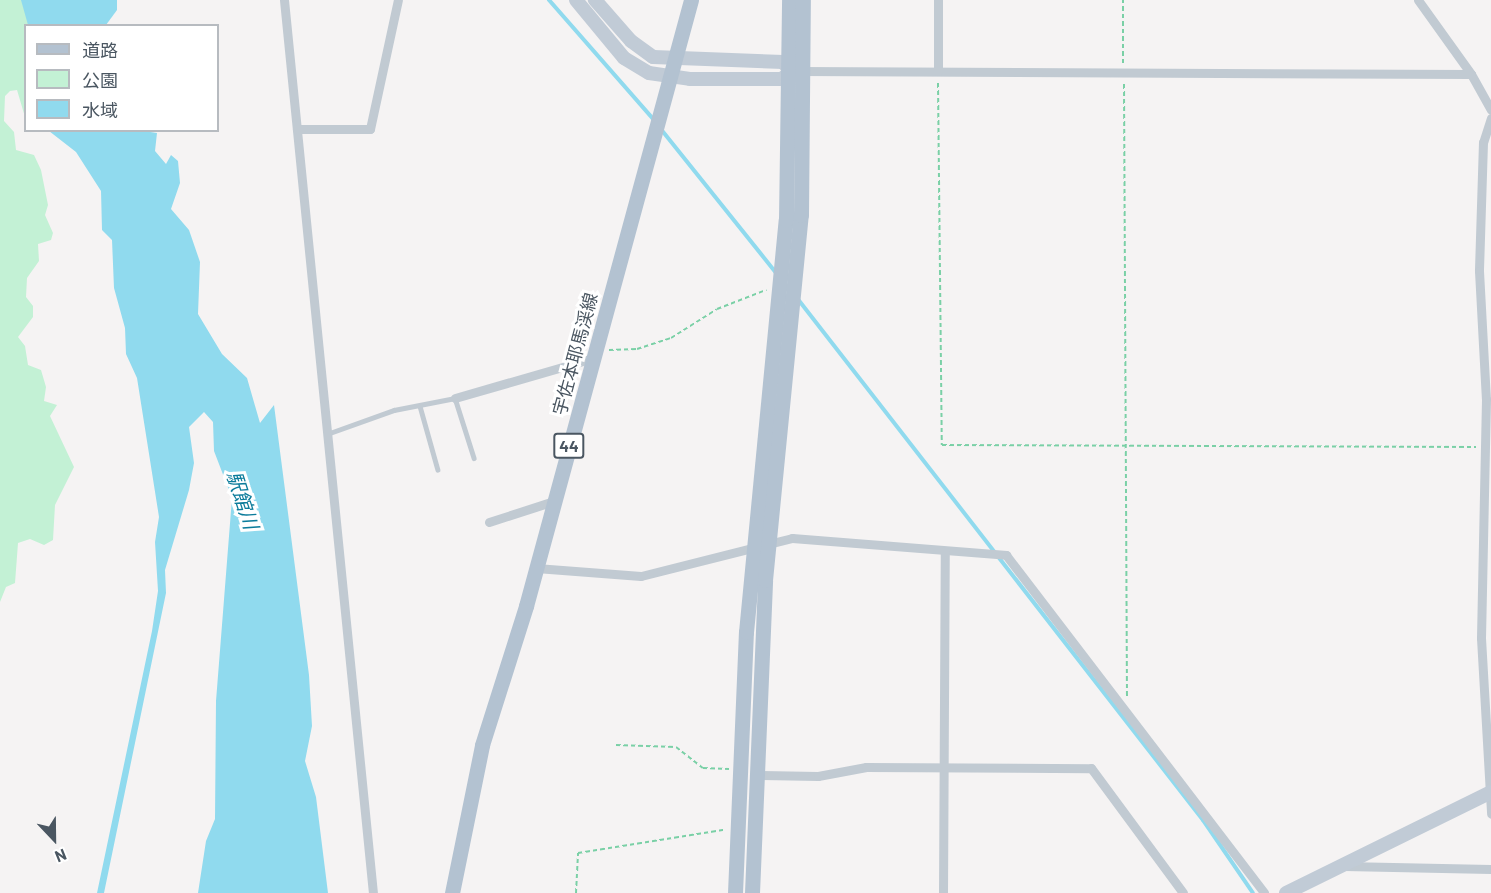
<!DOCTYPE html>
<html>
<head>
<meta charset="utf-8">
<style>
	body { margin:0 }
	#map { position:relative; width:1491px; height:893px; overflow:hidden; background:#f5f3f3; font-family:Barlow,"Noto Sans JP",sans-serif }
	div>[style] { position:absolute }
	.green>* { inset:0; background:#c3f1d5 }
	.water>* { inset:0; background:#90daee }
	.stream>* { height:4px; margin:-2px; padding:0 2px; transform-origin:2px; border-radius:2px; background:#90daee }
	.path>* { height:2px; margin-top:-1px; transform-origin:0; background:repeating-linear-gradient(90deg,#7ad0a6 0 4.5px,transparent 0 7.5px) }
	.lane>* { height:4.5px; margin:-2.25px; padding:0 2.25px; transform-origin:2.25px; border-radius:2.25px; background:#c1cad2 }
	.street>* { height:9px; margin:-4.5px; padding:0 4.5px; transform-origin:4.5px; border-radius:4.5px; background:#c1cad2 }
	.secondary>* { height:14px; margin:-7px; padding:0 7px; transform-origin:7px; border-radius:7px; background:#c1cbd6 }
	.primary>* { height:15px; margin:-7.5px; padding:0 7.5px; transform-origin:7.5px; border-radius:7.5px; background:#b3c2d1 }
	span { translate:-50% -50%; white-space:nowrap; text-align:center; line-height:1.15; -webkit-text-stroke:6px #fff; paint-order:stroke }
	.shield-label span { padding:2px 4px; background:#fff; border:2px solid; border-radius:4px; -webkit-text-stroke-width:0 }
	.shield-label { font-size:16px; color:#4a5661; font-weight:700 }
	.street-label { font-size:18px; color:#4a5661 }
	.water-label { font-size:20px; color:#0c7c9b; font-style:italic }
	.legend { position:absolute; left:24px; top:24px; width:195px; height:108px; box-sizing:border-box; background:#fff; border:2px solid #b7bbc0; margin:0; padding:8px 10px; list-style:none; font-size:18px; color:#4a5661 }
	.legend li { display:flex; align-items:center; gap:12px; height:30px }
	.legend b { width:30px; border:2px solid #b7bbc0 }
	.north { position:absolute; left:24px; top:809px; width:60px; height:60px; -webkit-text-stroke:4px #fff; paint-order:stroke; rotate:158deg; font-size:16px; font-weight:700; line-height:24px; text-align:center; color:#4a5661 }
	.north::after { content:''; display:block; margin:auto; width:21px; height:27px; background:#4a5661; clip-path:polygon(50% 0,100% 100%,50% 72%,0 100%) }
</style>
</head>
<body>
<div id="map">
	<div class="green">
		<div style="clip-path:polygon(0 0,29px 0,32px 25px,26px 26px,25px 117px,17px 90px,10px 91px,5px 96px,4px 121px,14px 132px,16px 150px,34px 155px,41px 170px,48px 205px,45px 215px,53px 233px,51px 240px,38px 244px,39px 261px,27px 278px,26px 297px,33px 306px,33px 317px,18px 337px,25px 346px,28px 365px,41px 370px,46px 387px,44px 401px,57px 405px,50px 416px,74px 467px,55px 505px,53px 540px,44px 545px,30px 539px,18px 543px,15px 583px,6px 587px,0 602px)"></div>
	</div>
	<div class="water">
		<div style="clip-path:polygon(21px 0,117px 0,117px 10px,106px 25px,28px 25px)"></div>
		<div style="clip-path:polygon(137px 130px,157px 133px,155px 151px,166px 164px,171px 155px,178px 161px,180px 183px,171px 209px,189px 230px,200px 262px,198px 314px,222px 354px,247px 378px,260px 423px,274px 405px,309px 675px,312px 726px,305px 761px,316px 797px,328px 893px,198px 893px,206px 841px,215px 819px,216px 701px,232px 498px,214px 451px,213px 422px,204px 412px,189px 427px,194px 463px,189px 490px,165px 570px,166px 593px,104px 893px,97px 893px,152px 631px,158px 591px,155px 542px,159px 517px,137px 378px,126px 354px,125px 328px,114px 288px,112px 240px,102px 230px,101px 191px,76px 152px,49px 131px)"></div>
	</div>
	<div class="stream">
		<div style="left:549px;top:0;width:158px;rotate:48.8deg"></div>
		<div style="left:660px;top:128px;width:187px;rotate:51.3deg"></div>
		<div style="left:797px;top:298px;width:661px;rotate:52.13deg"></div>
		<div style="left:1203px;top:820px;width:88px;rotate:55.6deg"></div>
	</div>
	<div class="path">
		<div style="left:1123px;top:63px;width:63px;rotate:-90deg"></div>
		<div style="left:938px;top:83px;width:362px;rotate:89.4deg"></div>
		<div style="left:942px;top:445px;width:534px;rotate:0.21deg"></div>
		<div style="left:1124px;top:84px;width:612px;rotate:89.72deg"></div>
		<div style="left:609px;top:350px;width:28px;rotate:-2deg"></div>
		<div style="left:637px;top:349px;width:36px;rotate:-18deg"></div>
		<div style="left:671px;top:338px;width:54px;rotate:-32.2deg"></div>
		<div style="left:717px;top:309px;width:53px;rotate:-21.2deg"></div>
		<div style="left:616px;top:745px;width:60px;rotate:1.9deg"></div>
		<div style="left:676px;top:747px;width:34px;rotate:38deg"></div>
		<div style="left:703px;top:768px;width:26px;rotate:2deg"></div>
		<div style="left:576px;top:893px;width:40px;rotate:-87.1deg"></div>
		<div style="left:578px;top:853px;width:148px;rotate:-9deg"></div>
	</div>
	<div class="lane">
		<div style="left:420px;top:406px;width:66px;rotate:74.3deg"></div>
		<div style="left:327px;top:434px;width:71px;rotate:-19.7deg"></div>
		<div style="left:394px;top:410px;width:62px;rotate:-11.1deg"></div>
		<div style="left:455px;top:398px;width:63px;rotate:72.4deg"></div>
	</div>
	<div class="street">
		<div style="left:284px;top:0;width:897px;rotate:84.31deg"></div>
		<div style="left:1418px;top:0;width:91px;rotate:54.4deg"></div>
		<div style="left:1471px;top:74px;width:41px;rotate:60.9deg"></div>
		<div style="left:799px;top:71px;width:672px;rotate:0.26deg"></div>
		<div style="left:938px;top:71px;width:71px;rotate:-90deg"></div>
		<div style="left:1491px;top:118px;width:25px;rotate:108deg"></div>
		<div style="left:1483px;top:142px;width:129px;rotate:91.8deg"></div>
		<div style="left:1479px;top:271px;width:128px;rotate:86.9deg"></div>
		<div style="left:1486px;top:399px;width:239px;rotate:91.2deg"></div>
		<div style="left:1481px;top:638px;width:176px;rotate:86.7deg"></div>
		<div style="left:297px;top:129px;width:73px"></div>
		<div style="left:370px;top:129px;width:132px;rotate:-77.8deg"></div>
		<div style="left:455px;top:398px;width:145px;rotate:-16.1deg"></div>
		<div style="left:489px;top:522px;width:68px;rotate:-17.9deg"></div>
		<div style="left:536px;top:568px;width:105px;rotate:4.4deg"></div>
		<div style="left:641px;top:576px;width:156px;rotate:-14.1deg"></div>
		<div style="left:792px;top:538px;width:215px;rotate:4.5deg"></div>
		<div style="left:1006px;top:555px;width:425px;rotate:52.6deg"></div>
		<div style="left:754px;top:775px;width:64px;rotate:0.9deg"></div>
		<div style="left:818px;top:776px;width:49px;rotate:-10.6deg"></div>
		<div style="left:866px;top:767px;width:225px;rotate:0.3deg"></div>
		<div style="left:1091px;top:768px;width:155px;rotate:53.6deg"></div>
		<div style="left:1344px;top:866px;width:147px;rotate:1.2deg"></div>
		<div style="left:943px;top:893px;width:342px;rotate:-89.7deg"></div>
	</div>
	<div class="secondary">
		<div style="left:576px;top:0;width:75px;rotate:50.4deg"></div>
		<div style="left:624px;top:58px;width:29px;rotate:31deg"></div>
		<div style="left:649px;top:73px;width:41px;rotate:8.3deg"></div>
		<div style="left:690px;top:79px;width:92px"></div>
		<div style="left:782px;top:79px;width:12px;rotate:-42deg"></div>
		<div style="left:791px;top:71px;width:12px;rotate:-132deg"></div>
		<div style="left:783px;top:62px;width:130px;rotate:-177.8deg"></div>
		<div style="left:653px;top:57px;width:27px;rotate:-144deg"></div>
		<div style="left:631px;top:41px;width:55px;rotate:-131.3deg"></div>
		<div style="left:1286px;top:893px;width:229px;rotate:-26.2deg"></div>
	</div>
	<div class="primary">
		<div style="left:452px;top:893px;width:151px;rotate:-78.5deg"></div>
		<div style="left:482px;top:745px;width:146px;rotate:-72.4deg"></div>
		<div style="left:526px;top:606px;width:628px;rotate:-74.77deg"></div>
		<div style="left:735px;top:893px;width:261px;rotate:-87.6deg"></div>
		<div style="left:746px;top:632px;width:414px;rotate:-84.5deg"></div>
		<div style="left:786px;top:220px;width:220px;rotate:-89.2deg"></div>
		<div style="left:752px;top:893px;width:313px;rotate:-87.6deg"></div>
		<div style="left:765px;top:580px;width:367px;rotate:-84.4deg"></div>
		<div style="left:801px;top:215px;width:215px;rotate:-89.5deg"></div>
	</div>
	<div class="shield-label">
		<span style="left:569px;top:446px">44</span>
	</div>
	<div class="street-label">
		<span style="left:575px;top:354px;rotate:-75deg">宇佐本耶馬渓線</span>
	</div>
	<div class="water-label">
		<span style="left:243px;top:500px;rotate:72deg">駅館川</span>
	</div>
	<ul class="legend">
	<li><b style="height:8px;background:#b3c2d1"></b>道路</li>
	<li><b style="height:16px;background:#c3f1d5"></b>公園</li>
	<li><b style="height:16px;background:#90daee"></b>水域</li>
	</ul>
	<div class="north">N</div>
</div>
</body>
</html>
